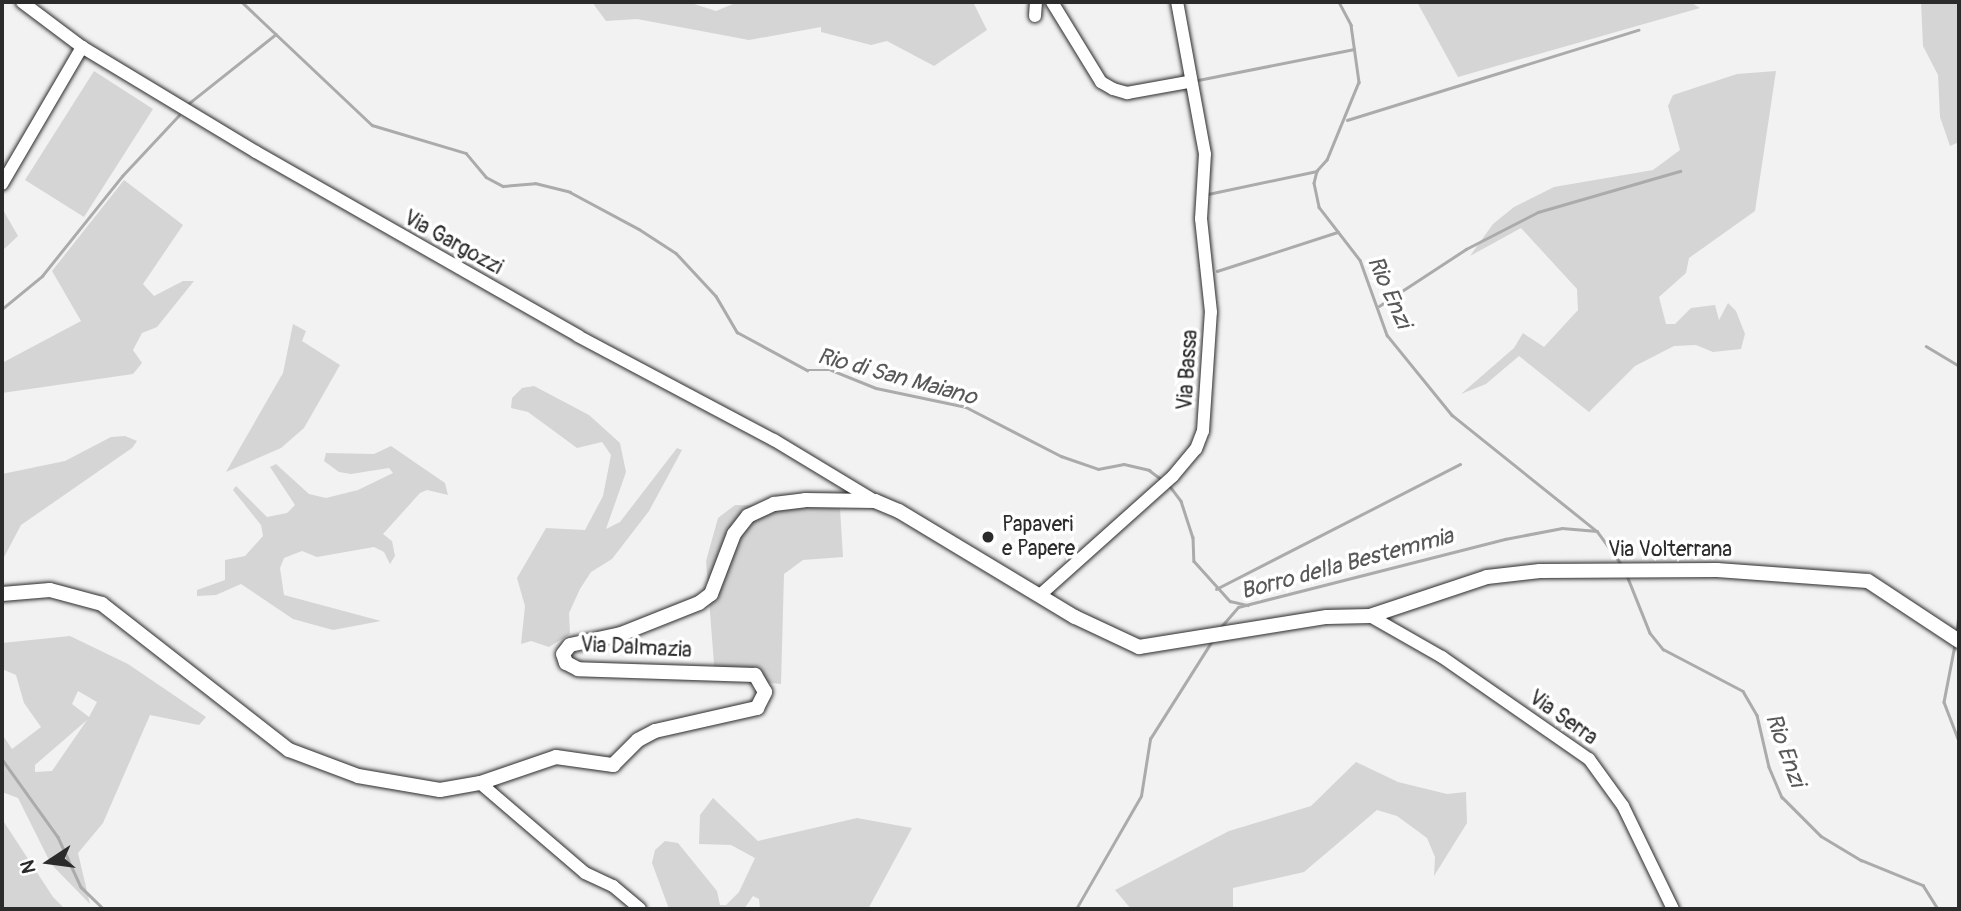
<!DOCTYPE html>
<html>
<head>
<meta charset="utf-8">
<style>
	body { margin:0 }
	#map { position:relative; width:1961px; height:911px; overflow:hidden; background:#f2f2f2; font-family:Pangolin,sans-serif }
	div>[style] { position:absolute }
	.green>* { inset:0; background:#d5d5d5 }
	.stream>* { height:2.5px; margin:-1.25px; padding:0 1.25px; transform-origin:1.25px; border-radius:1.25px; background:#ababab }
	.roads { filter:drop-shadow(0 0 2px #2b2b2b) drop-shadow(0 0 2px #2b2b2b) }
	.minor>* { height:12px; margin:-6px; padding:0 6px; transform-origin:6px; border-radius:6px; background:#fff }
	.major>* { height:14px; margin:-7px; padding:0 7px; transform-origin:7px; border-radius:7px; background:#fff }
	.dots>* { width:19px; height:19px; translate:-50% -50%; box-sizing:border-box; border:4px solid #fff; border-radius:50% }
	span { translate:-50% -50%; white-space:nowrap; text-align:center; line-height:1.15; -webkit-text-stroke:7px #fff; paint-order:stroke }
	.street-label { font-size:21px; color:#2b2b2b }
	.poi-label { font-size:21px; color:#2b2b2b }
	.left { translate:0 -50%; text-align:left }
	.water-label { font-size:23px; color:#585858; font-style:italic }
	.frame { position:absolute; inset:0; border:4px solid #2b2b2b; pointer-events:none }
	.north { position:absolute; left:14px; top:827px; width:70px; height:70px; -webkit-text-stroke:5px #fff; paint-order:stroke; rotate:257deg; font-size:19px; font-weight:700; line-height:28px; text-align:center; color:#2b2b2b }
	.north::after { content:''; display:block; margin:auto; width:24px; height:32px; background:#2b2b2b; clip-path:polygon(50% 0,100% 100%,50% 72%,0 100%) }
</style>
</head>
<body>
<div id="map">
	<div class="green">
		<div style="clip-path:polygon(592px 2px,688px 2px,716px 11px,738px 2px,973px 2px,987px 30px,934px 66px,887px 41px,871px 45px,821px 32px,821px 27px,749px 40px,637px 19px,606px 21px)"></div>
		<div style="clip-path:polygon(1417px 2px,1690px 2px,1700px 8px,1458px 77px)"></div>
		<div style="clip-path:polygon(1921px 2px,1959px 2px,1959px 142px,1950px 146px,1940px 117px,1938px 75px,1923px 46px)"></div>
		<div style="clip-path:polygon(94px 71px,153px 109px,84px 217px,25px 180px)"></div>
		<div style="clip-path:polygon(1776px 71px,1755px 211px,1689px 258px,1686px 273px,1659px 297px,1666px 324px,1675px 324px,1691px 308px,1715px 305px,1719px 320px,1728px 303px,1736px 311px,1745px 334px,1741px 349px,1713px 352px,1696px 345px,1674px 346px,1635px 366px,1589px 412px,1519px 356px,1486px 384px,1461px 394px,1514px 348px,1523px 333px,1544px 347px,1578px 310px,1577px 289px,1521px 228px,1470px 256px,1493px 224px,1514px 207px,1554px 187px,1653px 170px,1680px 150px,1668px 106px,1673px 95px,1737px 74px)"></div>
		<div style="clip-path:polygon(124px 180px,183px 225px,143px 284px,154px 296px,183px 281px,194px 281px,157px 327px,142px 333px,133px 350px,142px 363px,133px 374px,2px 393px,2px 363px,81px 321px,52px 271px)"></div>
		<div style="clip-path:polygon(2px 208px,18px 236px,2px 251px)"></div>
		<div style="clip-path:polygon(293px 324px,306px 331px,302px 341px,340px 365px,304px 428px,281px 448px,226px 472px,283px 373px)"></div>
		<div style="clip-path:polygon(534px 386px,589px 415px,620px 443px,626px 472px,606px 529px,620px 522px,677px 448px,682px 450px,649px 511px,612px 559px,591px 572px,580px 589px,569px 613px,570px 634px,549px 647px,531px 641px,521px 644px,525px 606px,517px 578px,546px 528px,585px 530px,603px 496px,611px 455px,602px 442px,577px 448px,528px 412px,511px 408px,512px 398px,522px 388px)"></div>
		<div style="clip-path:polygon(125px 436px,137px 441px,132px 448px,21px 525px,2px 561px,2px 474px,65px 461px,111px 437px)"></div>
		<div style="clip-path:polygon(391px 446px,445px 483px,448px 495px,427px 490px,420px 493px,383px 534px,392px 541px,395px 556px,390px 564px,384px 552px,374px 547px,317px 557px,302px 551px,284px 558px,280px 568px,284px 595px,381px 621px,333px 630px,293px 619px,241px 584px,216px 595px,197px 596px,197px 590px,225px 580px,225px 560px,245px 556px,263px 536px,261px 525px,233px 490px,236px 486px,267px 517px,287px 513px,295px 505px,270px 467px,276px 464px,309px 494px,326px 498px,358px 490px,393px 473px,389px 468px,351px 474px,339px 472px,324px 461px,326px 453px,374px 454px)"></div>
		<div style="clip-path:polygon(735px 505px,840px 508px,843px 557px,803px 560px,784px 574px,781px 684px,715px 677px,706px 561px,718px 518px)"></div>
		<div style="clip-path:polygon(evenodd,70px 636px,128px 664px,206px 717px,199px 725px,150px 715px,103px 823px,78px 853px,90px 904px,51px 864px,18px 798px,2px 792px,2px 734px,12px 749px,41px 727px,24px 703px,16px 675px,2px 669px,2px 643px,70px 636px,78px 691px,97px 702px,89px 717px,72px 704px,78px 691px,70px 636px,87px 720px,52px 771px,35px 772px,35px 765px,87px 720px)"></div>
		<div style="clip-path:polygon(1356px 762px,1398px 782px,1447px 794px,1466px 792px,1467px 823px,1434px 876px,1435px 857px,1427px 838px,1397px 816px,1377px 810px,1304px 872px,1233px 888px,1233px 909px,1131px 909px,1115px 890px,1229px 831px,1311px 806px)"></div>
		<div style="clip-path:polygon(713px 798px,758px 841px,857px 818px,912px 828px,868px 909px,760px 909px,759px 899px,753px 896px,744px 909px,669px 909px,652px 863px,655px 850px,665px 841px,678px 843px,717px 891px,720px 905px,726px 905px,739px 892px,755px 858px,731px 845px,699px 844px,700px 815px)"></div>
		<div style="clip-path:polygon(2px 819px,53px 897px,65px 909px,2px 909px)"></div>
	</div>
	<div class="stream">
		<div style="left:242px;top:2px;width:179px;rotate:43.4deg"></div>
		<div style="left:372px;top:125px;width:98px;rotate:16.6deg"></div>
		<div style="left:466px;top:153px;width:31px;rotate:50deg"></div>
		<div style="left:486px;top:177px;width:19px;rotate:28deg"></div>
		<div style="left:503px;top:186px;width:32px;rotate:-5deg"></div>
		<div style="left:535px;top:183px;width:36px;rotate:14deg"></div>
		<div style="left:570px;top:192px;width:78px;rotate:28.2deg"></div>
		<div style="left:639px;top:229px;width:44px;rotate:33deg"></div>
		<div style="left:676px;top:253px;width:59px;rotate:47.1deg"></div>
		<div style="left:716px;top:296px;width:42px;rotate:59.7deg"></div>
		<div style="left:737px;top:332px;width:80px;rotate:28.5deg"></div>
		<div style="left:807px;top:370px;width:24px"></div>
		<div style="left:831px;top:370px;width:48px;rotate:21.8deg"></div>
		<div style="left:876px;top:388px;width:92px;rotate:11.9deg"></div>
		<div style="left:966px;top:407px;width:107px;rotate:27.3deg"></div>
		<div style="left:1061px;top:456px;width:39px;rotate:19deg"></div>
		<div style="left:1098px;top:469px;width:26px;rotate:-11deg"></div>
		<div style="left:1124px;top:464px;width:26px;rotate:13deg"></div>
		<div style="left:1149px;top:470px;width:15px;rotate:37deg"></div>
		<div style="left:1339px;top:2px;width:26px;rotate:62deg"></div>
		<div style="left:1351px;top:25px;width:58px;rotate:82deg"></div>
		<div style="left:1359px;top:82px;width:84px;rotate:112.3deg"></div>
		<div style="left:1327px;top:160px;width:15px;rotate:132deg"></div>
		<div style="left:1317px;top:171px;width:12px;rotate:104deg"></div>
		<div style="left:1314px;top:183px;width:25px;rotate:78deg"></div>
		<div style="left:1319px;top:207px;width:67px;rotate:52.3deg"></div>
		<div style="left:1360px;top:260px;width:80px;rotate:70.2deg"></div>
		<div style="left:1387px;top:335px;width:103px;rotate:50.9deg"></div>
		<div style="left:1452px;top:415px;width:186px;rotate:38.7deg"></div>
		<div style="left:1597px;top:531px;width:42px;rotate:53.7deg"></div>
		<div style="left:1198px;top:80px;width:159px;rotate:-11.2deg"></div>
		<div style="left:188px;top:104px;width:112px;rotate:-38.5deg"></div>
		<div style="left:1347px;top:120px;width:305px;rotate:-17.2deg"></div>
		<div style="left:1208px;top:194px;width:111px;rotate:-11.9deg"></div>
		<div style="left:1217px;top:271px;width:127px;rotate:-17.9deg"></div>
		<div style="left:1379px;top:306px;width:104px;rotate:-33.2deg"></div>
		<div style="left:1466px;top:249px;width:81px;rotate:-27.2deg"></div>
		<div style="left:1538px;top:212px;width:148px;rotate:-16.1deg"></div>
		<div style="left:2px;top:309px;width:52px;rotate:-39.5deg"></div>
		<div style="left:42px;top:276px;width:128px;rotate:-51.3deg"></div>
		<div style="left:122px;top:176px;width:83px;rotate:-46.9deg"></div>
		<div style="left:1926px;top:346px;width:39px;rotate:31deg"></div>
		<div style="left:1169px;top:485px;width:20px;rotate:53deg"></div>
		<div style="left:1181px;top:501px;width:38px;rotate:72deg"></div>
		<div style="left:1193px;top:537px;width:24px;rotate:88deg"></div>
		<div style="left:1194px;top:561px;width:54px;rotate:48deg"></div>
		<div style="left:1230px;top:601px;width:18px;rotate:13deg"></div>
		<div style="left:1628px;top:578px;width:59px;rotate:68.2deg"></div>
		<div style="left:1650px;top:633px;width:21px;rotate:51deg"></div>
		<div style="left:1663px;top:649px;width:90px;rotate:27.7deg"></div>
		<div style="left:1743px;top:691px;width:28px;rotate:60deg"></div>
		<div style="left:1757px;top:715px;width:53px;rotate:77deg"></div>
		<div style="left:1769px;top:767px;width:33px;rotate:67deg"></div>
		<div style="left:1782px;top:797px;width:55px;rotate:45deg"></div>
		<div style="left:1821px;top:836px;width:47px;rotate:31deg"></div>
		<div style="left:1861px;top:860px;width:67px;rotate:22deg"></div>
		<div style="left:1923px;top:885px;width:28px;rotate:58deg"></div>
		<div style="left:1216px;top:589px;width:274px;rotate:-27.1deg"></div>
		<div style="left:1219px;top:629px;width:29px;rotate:-49deg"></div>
		<div style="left:1238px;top:607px;width:276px;rotate:-14.3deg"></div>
		<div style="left:1505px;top:539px;width:58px;rotate:-10.9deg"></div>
		<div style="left:1562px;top:528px;width:35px;rotate:5deg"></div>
		<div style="left:1956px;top:635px;width:25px;rotate:-83deg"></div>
		<div style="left:1955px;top:645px;width:58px;rotate:100.9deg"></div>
		<div style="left:1944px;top:702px;width:42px;rotate:69deg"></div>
		<div style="left:2px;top:759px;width:96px;rotate:54.3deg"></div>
		<div style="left:58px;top:837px;width:55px;rotate:65.3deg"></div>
		<div style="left:81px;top:887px;width:32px;rotate:44deg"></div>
		<div style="left:1076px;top:909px;width:130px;rotate:-60.1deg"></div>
		<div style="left:1141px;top:796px;width:58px;rotate:-81deg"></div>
		<div style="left:1150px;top:739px;width:116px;rotate:-57.7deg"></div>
	</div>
	<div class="roads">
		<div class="minor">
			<div style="left:22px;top:2px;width:75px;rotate:36.9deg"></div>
			<div style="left:82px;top:47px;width:203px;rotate:31.1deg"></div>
			<div style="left:256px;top:152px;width:371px;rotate:29.7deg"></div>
			<div style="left:578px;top:336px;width:222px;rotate:28deg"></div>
			<div style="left:774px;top:440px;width:118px;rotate:31.1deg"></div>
			<div style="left:1052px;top:2px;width:94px;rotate:58.5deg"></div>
			<div style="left:1101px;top:82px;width:14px;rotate:30deg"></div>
			<div style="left:1113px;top:89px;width:15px;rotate:16deg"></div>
			<div style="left:1127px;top:93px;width:62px;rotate:-10.2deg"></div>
			<div style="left:1035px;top:16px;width:14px;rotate:-86deg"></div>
			<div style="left:2px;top:184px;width:159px;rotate:-59.7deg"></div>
			<div style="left:1040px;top:595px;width:178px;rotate:-41.8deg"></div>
			<div style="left:1173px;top:476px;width:35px;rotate:-50deg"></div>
			<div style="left:1196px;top:449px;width:19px;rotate:-69deg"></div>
			<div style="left:1203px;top:431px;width:119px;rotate:-86.2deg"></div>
			<div style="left:1211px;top:312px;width:94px;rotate:-96.1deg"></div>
			<div style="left:1201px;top:219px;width:65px;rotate:-86.5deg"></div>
			<div style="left:1205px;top:154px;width:155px;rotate:-100.4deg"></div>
			<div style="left:1370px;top:616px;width:83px;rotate:29.7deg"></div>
			<div style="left:1442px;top:657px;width:179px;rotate:34.8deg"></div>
			<div style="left:1589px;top:759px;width:58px;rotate:54.1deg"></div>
			<div style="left:1623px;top:806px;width:114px;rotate:64.1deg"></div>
			<div style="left:480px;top:783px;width:138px;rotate:40.6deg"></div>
			<div style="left:585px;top:873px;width:31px;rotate:25deg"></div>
			<div style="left:613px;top:886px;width:35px;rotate:40deg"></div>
		</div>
		<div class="major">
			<div style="left:2px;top:594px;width:48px;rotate:-4.8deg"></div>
			<div style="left:50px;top:590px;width:54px;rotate:15.1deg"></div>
			<div style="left:102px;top:604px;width:237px;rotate:38deg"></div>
			<div style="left:289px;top:750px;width:74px;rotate:20.6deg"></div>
			<div style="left:358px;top:776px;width:83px;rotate:9.7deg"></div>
			<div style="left:440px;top:790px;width:41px;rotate:-9.9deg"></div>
			<div style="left:480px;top:783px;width:80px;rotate:-18.9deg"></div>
			<div style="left:556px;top:757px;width:58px;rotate:8deg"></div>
			<div style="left:613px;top:765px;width:35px;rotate:-45deg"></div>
			<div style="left:638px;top:740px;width:19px;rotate:-28deg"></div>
			<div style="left:655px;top:731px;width:105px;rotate:-12.7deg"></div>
			<div style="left:757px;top:708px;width:18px;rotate:-63deg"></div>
			<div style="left:765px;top:692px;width:20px;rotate:-120deg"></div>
			<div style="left:755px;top:675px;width:177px;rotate:-178.1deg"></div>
			<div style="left:578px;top:669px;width:13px;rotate:-153deg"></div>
			<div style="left:566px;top:663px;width:9px;rotate:-108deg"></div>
			<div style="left:563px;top:654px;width:11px;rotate:-52deg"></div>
			<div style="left:570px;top:645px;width:52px;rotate:-12.2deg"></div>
			<div style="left:621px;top:634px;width:84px;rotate:-21.7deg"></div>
			<div style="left:699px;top:603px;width:15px;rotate:-37deg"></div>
			<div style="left:711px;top:594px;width:64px;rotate:-69deg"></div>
			<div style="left:734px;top:534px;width:23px;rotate:-52deg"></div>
			<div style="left:748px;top:516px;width:29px;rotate:-25deg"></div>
			<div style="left:774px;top:504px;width:31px;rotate:-7deg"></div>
			<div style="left:805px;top:500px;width:70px;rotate:0.8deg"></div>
			<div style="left:875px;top:501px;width:26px;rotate:23deg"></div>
			<div style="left:899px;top:511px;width:205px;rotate:31.1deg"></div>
			<div style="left:1075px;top:617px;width:71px;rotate:25.1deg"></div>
			<div style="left:1139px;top:647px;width:190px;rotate:-9.1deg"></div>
			<div style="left:1327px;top:617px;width:43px;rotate:-1.3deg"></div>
			<div style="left:1370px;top:616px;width:123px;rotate:-18.4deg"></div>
			<div style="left:1487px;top:577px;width:53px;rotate:-6.5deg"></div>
			<div style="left:1540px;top:571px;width:177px;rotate:-0.3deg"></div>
			<div style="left:1717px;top:570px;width:151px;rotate:4.2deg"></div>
			<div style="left:1868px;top:581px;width:109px;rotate:33.4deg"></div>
		</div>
	</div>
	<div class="dots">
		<div style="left:988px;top:537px;background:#2b2b2b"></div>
	</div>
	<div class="street-label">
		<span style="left:453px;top:243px;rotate:29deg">Via Gargozzi</span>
		<span style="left:1188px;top:370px;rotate:-86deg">Via Bassa</span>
		<span style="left:1670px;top:550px">Via Volterrana</span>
		<span style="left:636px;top:648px;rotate:3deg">Via Dalmazia</span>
		<span style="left:1563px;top:718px;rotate:35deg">Via Serra</span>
	</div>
	<div class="poi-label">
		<span class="left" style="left:1002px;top:537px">Papaveri<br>e Papere</span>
	</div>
	<div class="water-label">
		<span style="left:1389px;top:292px;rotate:66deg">Rio Enzi</span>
		<span style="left:897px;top:377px;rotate:15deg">Rio di San Maiano</span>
		<span style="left:1347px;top:564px;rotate:-15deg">Borro della Bestemmia</span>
		<span style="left:1785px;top:750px;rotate:70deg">Rio Enzi</span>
	</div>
	<div class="frame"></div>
	<div class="north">N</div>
</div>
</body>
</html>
